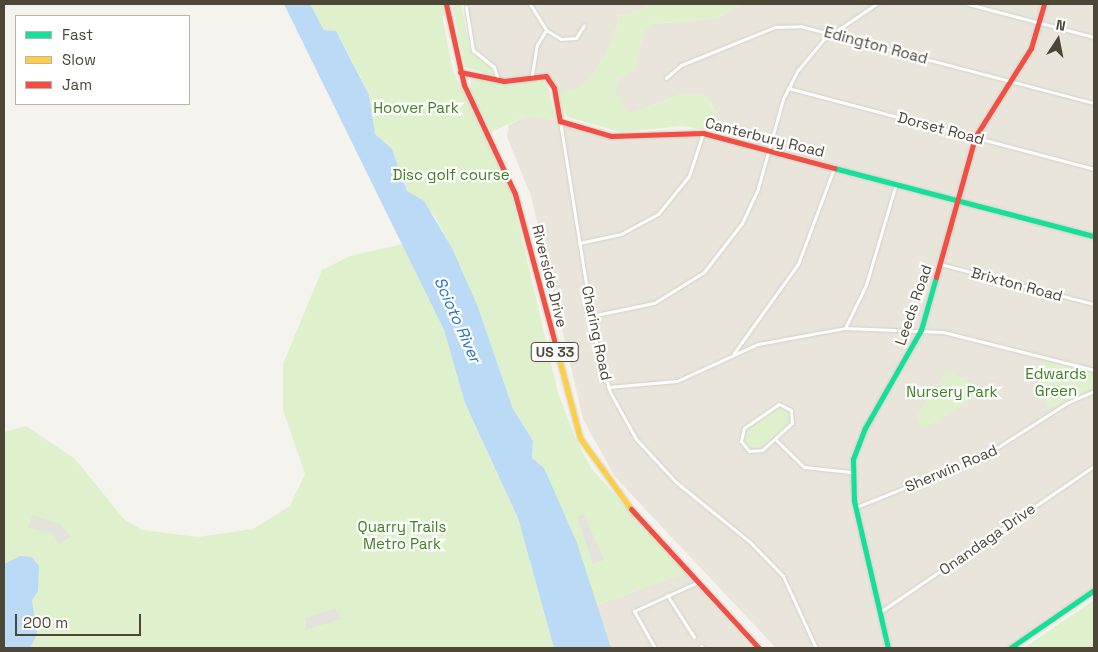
<!DOCTYPE html>
<html>
<head>
<meta charset="utf-8">
<style>
	body { margin:0 }
	#map { position:relative; width:1098px; height:652px; overflow:hidden; background:#f4f3ee; font-family:"Space Grotesk",sans-serif }
	div>[style] { position:absolute }
	.residential>* { inset:0; background:#e9e5db }
	.green>* { inset:0; background:#dff1cc }
	.parking>* { inset:0; background:#e3e2dc }
	.water>* { inset:0; background:#bbdaf6 }
	.roads { filter:drop-shadow(0 0 1px #d2d1cb) drop-shadow(0 0 1px #d2d1cb) }
	.street>* { height:3px; margin:-1.5px; padding:0 1.5px; transform-origin:1.5px; border-radius:1.5px; background:#fdfdfc }
	.fast>* { height:5px; margin:-2.5px; padding:0 2.5px; transform-origin:2.5px; border-radius:2.5px; background:#16e098 }
	.slow>* { height:5px; margin:-2.5px; padding:0 2.5px; transform-origin:2.5px; border-radius:2.5px; background:#ffcf43 }
	.jam>* { height:5px; margin:-2.5px; padding:0 2.5px; transform-origin:2.5px; border-radius:2.5px; background:#f24e42 }
	span { translate:-50% -50%; white-space:nowrap; text-align:center; line-height:1.15; -webkit-text-stroke:4.5px #fff; paint-order:stroke }
	.shield-label span { padding:1px 4px; background:#fff; border:1px solid; border-radius:4px; -webkit-text-stroke-width:0 }
	.shield-label { font-size:14px; color:#4d4637; font-weight:700 }
	.street-label { font-size:15px; color:#4d4637 }
	.park-label { font-size:15px; color:#3f8121 }
	.water-label { font-size:16px; color:#2275c7; font-style:italic }
	.frame { position:absolute; inset:0; border:5px solid #4d4637; pointer-events:none }
	.legend { position:absolute; left:15px; top:15px; width:175px; height:90px; box-sizing:border-box; background:#fff; border:1px solid #b8b5af; margin:0; padding:6px 9px; list-style:none; font-size:15px; color:#4d4637 }
	.legend li { display:flex; align-items:center; gap:10px; height:25px }
	.legend b { width:25px; border:1px solid #b8b5af }
	.north { position:absolute; left:1033px; top:15px; width:50px; height:50px; -webkit-text-stroke:4px #fff; paint-order:stroke; rotate:11deg; font-size:14px; font-weight:700; line-height:20px; text-align:center; color:#4d4637 }
	.north::after { content:''; display:block; margin:auto; width:18px; height:22px; background:#4d4637; clip-path:polygon(50% 0,100% 100%,50% 72%,0 100%) }
	.scale { position:absolute; left:15px; top:614px; width:126px; height:22px; box-sizing:border-box; border:2px solid #4d4637; border-top:0; padding-left:6px; font-size:15px; line-height:18px; white-space:nowrap; color:#4d4637; -webkit-text-stroke:4px #fff; paint-order:stroke }
</style>
</head>
<body>
<div id="map">
	<div class="residential">
		<div style="clip-path:polygon(464px 4px,646px 4px,640px 11px,619px 16px,614px 38px,593px 75px,579px 88px,556px 95px,549px 78px,498px 81px,494px 67px,473px 50px)"></div>
		<div style="clip-path:polygon(741px 4px,1094px 4px,1094px 590px,1010px 648px,776px 648px,615px 477px,583px 419px,531px 196px,507px 137px,509px 125px,527px 116px,542px 117px,611px 136px,678px 132px,718px 137px,720px 124px,710px 102px,680px 95px,629px 114px,624px 113px,615px 90px,619px 79px,634px 70px,644px 30px,653px 24px,718px 18px)"></div>
		<div style="clip-path:polygon(685px 573px,753px 648px,611px 648px,596px 605px)"></div>
	</div>
	<div class="green">
		<div style="clip-path:polygon(310px 4px,446px 4px,448px 15px,442px 16px,453px 71px,511px 191px,558px 393px,575px 437px,591px 468px,685px 573px,596px 605px,544px 468px,532px 458px,533px 441px,513px 409px,478px 307px,452px 248px,434px 215px,407px 191px,392px 149px,375px 134px,369px 95px,355px 66px,336px 31px,324px 30px)"></div>
		<div style="clip-path:polygon(452px 4px,461px 4px,471px 52px,491px 67px,494px 76px,465px 67px)"></div>
		<div style="clip-path:polygon(646px 4px,741px 4px,718px 18px,653px 24px,644px 31px,634px 70px,619px 79px,615px 90px,629px 114px,680px 95px,706px 95px,720px 124px,718px 133px,683px 126px,621px 132px,564px 116px,558px 94px,579px 88px,593px 75px,614px 38px,619px 16px,640px 11px)"></div>
		<div style="clip-path:polygon(472px 77px,511px 85px,534px 78px,546px 80px,556px 120px,527px 116px,491px 132px,470px 89px)"></div>
		<div style="clip-path:polygon(403px 244px,444px 330px,465px 403px,518px 518px,554px 648px,4px 648px,4px 432px,26px 426px,75px 459px,124px 519px,142px 530px,198px 537px,253px 529px,290px 506px,305px 474px,283px 410px,283px 364px,322px 270px,350px 256px)"></div>
		<div style="clip-path:polygon(1043px 360px,1094px 373px,1094px 387px,1049px 408px,1036px 385px)"></div>
		<div style="clip-path:polygon(947px 370px,986px 390px,922px 430px,916px 416px)"></div>
		<div style="clip-path:polygon(776px 406px,789px 411px,790px 424px,760px 448px,748px 448px,743px 438px,745px 430px)"></div>
		<div style="clip-path:polygon(1094px 600px,1094px 648px,1024px 648px)"></div>
	</div>
	<div class="parking">
		<div style="clip-path:polygon(584px 514px,604px 560px,593px 564px,577px 517px)"></div>
		<div style="clip-path:polygon(32px 515px,60px 524px,71px 537px,59px 543px,51px 532px,28px 528px)"></div>
		<div style="clip-path:polygon(335px 608px,341px 619px,305px 630px,306px 618px)"></div>
	</div>
	<div class="water">
		<div style="clip-path:polygon(284px 4px,310px 4px,324px 30px,336px 31px,369px 95px,375px 134px,392px 149px,407px 191px,424px 201px,452px 248px,478px 307px,513px 409px,533px 441px,532px 458px,544px 468px,577px 543px,611px 648px,554px 648px,518px 518px,465px 403px,444px 330px)"></div>
		<div style="clip-path:polygon(20px 556px,32px 557px,39px 566px,38px 591px,32px 600px,37px 634px,30px 648px,4px 648px,4px 564px)"></div>
	</div>
	<div class="roads">
		<div class="street">
			<div style="left:530px;top:4px;width:31px;rotate:58deg"></div>
			<div style="left:546px;top:30px;width:17px;rotate:31deg"></div>
			<div style="left:561px;top:39px;width:15px;rotate:-4deg"></div>
			<div style="left:576px;top:38px;width:15px;rotate:-58deg"></div>
			<div style="left:968px;top:4px;width:130px;rotate:14.7deg"></div>
			<div style="left:466px;top:7px;width:44px;rotate:80.8deg"></div>
			<div style="left:473px;top:50px;width:27px;rotate:39deg"></div>
			<div style="left:494px;top:67px;width:14px;rotate:73deg"></div>
			<div style="left:532px;top:75px;width:30px;rotate:-81deg"></div>
			<div style="left:537px;top:45px;width:17px;rotate:-59deg"></div>
			<div style="left:666px;top:78px;width:20px;rotate:-41deg"></div>
			<div style="left:681px;top:65px;width:101px;rotate:-22deg"></div>
			<div style="left:775px;top:27px;width:25px;rotate:-2deg"></div>
			<div style="left:800px;top:26px;width:304px;rotate:14.7deg"></div>
			<div style="left:788px;top:88px;width:317px;rotate:14.8deg"></div>
			<div style="left:560px;top:121px;width:221px;rotate:80.9deg"></div>
			<div style="left:595px;top:339px;width:55px;rotate:74.2deg"></div>
			<div style="left:610px;top:392px;width:54px;rotate:61deg"></div>
			<div style="left:636px;top:439px;width:59px;rotate:47.1deg"></div>
			<div style="left:676px;top:482px;width:97px;rotate:39.1deg"></div>
			<div style="left:751px;top:543px;width:46px;rotate:45.9deg"></div>
			<div style="left:783px;top:576px;width:79px;rotate:65.4deg"></div>
			<div style="left:579px;top:243px;width:43px;rotate:-12.1deg"></div>
			<div style="left:621px;top:234px;width:42px;rotate:-28.4deg"></div>
			<div style="left:658px;top:214px;width:49px;rotate:-50.8deg"></div>
			<div style="left:689px;top:176px;width:45px;rotate:-72deg"></div>
			<div style="left:940px;top:264px;width:159px;rotate:14.6deg"></div>
			<div style="left:591px;top:316px;width:64px;rotate:-11.7deg"></div>
			<div style="left:654px;top:303px;width:59px;rotate:-31.8deg"></div>
			<div style="left:704px;top:272px;width:62px;rotate:-52.2deg"></div>
			<div style="left:742px;top:223px;width:38px;rotate:-65deg"></div>
			<div style="left:758px;top:188px;width:92px;rotate:-74.3deg"></div>
			<div style="left:783px;top:99px;width:33px;rotate:-63deg"></div>
			<div style="left:798px;top:70px;width:39px;rotate:-50deg"></div>
			<div style="left:823px;top:40px;width:64px;rotate:-34.2deg"></div>
			<div style="left:845px;top:328px;width:48px;rotate:-64deg"></div>
			<div style="left:866px;top:285px;width:105px;rotate:-73.5deg"></div>
			<div style="left:734px;top:353px;width:110px;rotate:-54.3deg"></div>
			<div style="left:798px;top:264px;width:103px;rotate:-69.4deg"></div>
			<div style="left:608px;top:387px;width:69px;rotate:-5deg"></div>
			<div style="left:677px;top:381px;width:89px;rotate:-24.6deg"></div>
			<div style="left:758px;top:344px;width:88px;rotate:-10.4deg"></div>
			<div style="left:845px;top:328px;width:98px;rotate:2.3deg"></div>
			<div style="left:943px;top:332px;width:156px;rotate:14.1deg"></div>
			<div style="left:779px;top:404px;width:13px;rotate:27deg"></div>
			<div style="left:791px;top:410px;width:13px;rotate:86deg"></div>
			<div style="left:792px;top:423px;width:40px;rotate:138deg"></div>
			<div style="left:762px;top:450px;width:13px;rotate:176deg"></div>
			<div style="left:749px;top:451px;width:13px;rotate:-129deg"></div>
			<div style="left:741px;top:441px;width:13px;rotate:-77deg"></div>
			<div style="left:744px;top:428px;width:42px;rotate:-34.4deg"></div>
			<div style="left:776px;top:440px;width:39px;rotate:44deg"></div>
			<div style="left:804px;top:467px;width:47px;rotate:6.1deg"></div>
			<div style="left:856px;top:507px;width:138px;rotate:-21.7deg"></div>
			<div style="left:984px;top:456px;width:98px;rotate:-32.6deg"></div>
			<div style="left:1067px;top:403px;width:30px;rotate:-24deg"></div>
			<div style="left:667px;top:595px;width:50px;rotate:57.3deg"></div>
			<div style="left:880px;top:612px;width:259px;rotate:-34.3deg"></div>
			<div style="left:701px;top:646px;width:4px;rotate:34deg"></div>
			<div style="left:655px;top:648px;width:43px;rotate:-119.6deg"></div>
			<div style="left:634px;top:611px;width:70px;rotate:-24.4deg"></div>
		</div>
		<div class="fast">
			<div style="left:834px;top:168px;width:269px;rotate:14.7deg"></div>
			<div style="left:888px;top:648px;width:151px;rotate:-103deg"></div>
			<div style="left:854px;top:501px;width:42px;rotate:-91.4deg"></div>
			<div style="left:853px;top:459px;width:33px;rotate:-69deg"></div>
			<div style="left:865px;top:428px;width:113px;rotate:-60.3deg"></div>
			<div style="left:921px;top:330px;width:55px;rotate:-74.2deg"></div>
			<div style="left:1010px;top:648px;width:102px;rotate:-34.6deg"></div>
		</div>
		<div class="slow">
			<div style="left:554px;top:340px;width:101px;rotate:75.1deg"></div>
			<div style="left:580px;top:438px;width:87px;rotate:54.3deg"></div>
		</div>
		<div class="jam">
			<div style="left:446px;top:4px;width:83px;rotate:77.5deg"></div>
			<div style="left:464px;top:85px;width:120px;rotate:64.9deg"></div>
			<div style="left:515px;top:194px;width:151px;rotate:75deg"></div>
			<div style="left:460px;top:72px;width:45px;rotate:11.6deg"></div>
			<div style="left:504px;top:81px;width:42px;rotate:-6.8deg"></div>
			<div style="left:546px;top:76px;width:14px;rotate:56deg"></div>
			<div style="left:554px;top:88px;width:34px;rotate:80deg"></div>
			<div style="left:560px;top:121px;width:53px;rotate:16.4deg"></div>
			<div style="left:611px;top:136px;width:92px;rotate:-1.9deg"></div>
			<div style="left:703px;top:133px;width:136px;rotate:15deg"></div>
			<div style="left:936px;top:277px;width:145px;rotate:-74.4deg"></div>
			<div style="left:975px;top:137px;width:105px;rotate:-57.8deg"></div>
			<div style="left:1031px;top:48px;width:46px;rotate:-73.5deg"></div>
			<div style="left:631px;top:509px;width:189px;rotate:47.4deg"></div>
		</div>
	</div>
	<div class="shield-label">
		<span style="left:555px;top:352px">US 33</span>
	</div>
	<div class="street-label">
		<span style="left:876px;top:45px;rotate:15deg">Edington Road</span>
		<span style="left:941px;top:128px;rotate:15deg">Dorset Road</span>
		<span style="left:765px;top:137px;rotate:14deg">Canterbury Road</span>
		<span style="left:550px;top:276px;rotate:76deg">Riverside Drive</span>
		<span style="left:1017px;top:284px;rotate:15deg">Brixton Road</span>
		<span style="left:913px;top:305px;rotate:-71deg">Leeds Road</span>
		<span style="left:597px;top:333px;rotate:78deg">Charing Road</span>
		<span style="left:951px;top:468px;rotate:-23deg">Sherwin Road</span>
		<span style="left:987px;top:539px;rotate:-35deg">Onandaga Drive</span>
	</div>
	<div class="park-label">
		<span style="left:416px;top:108px">Hoover Park</span>
		<span style="left:451px;top:175px">Disc golf course</span>
		<span style="left:1056px;top:382px">Edwards<br>Green</span>
		<span style="left:952px;top:392px">Nursery Park</span>
		<span style="left:402px;top:535px">Quarry Trails<br>Metro Park</span>
	</div>
	<div class="water-label">
		<span style="left:457px;top:320px;rotate:66deg">Scioto River</span>
	</div>
	<div class="frame"></div>
	<ul class="legend">
	<li><b style="height:6px;background:#16e098"></b>Fast</li>
	<li><b style="height:6px;background:#ffcf43"></b>Slow</li>
	<li><b style="height:6px;background:#f24e42"></b>Jam</li>
	</ul>
	<div class="north">N</div>
	<div class="scale">200 m</div>
</div>
</body>
</html>
